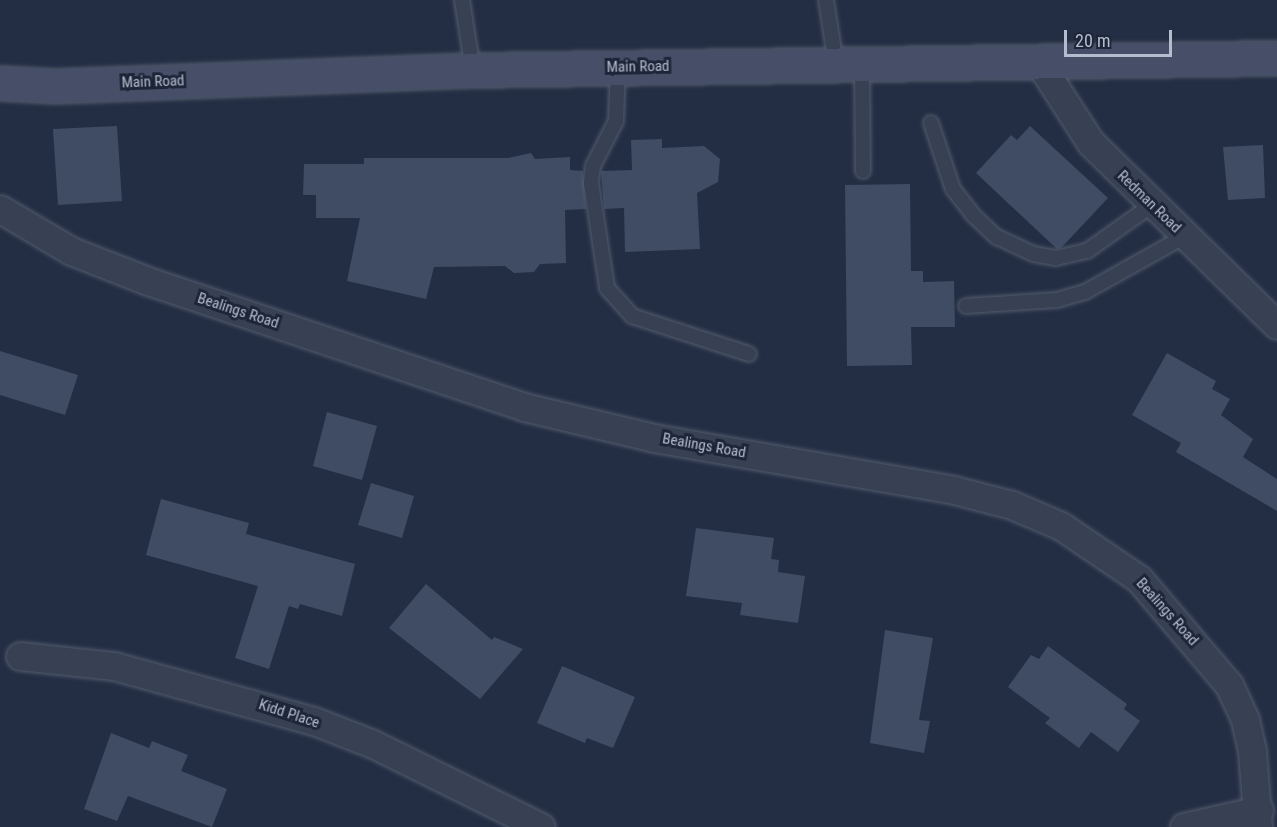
<!DOCTYPE html>
<html>
<head>
<meta charset="utf-8">
<style>
	body { margin:0 }
	#map { position:relative; width:1277px; height:827px; overflow:hidden; background:#232e44; font-family:"Roboto Condensed",sans-serif }
	div>[style] { position:absolute }
	.building>* { inset:0; background:#3f4c64 }
	.roads { filter:drop-shadow(0 0 2px #535c6e) drop-shadow(0 0 2px #535c6e) }
	.service>* { height:14px; margin:-7px; padding:0 7px; transform-origin:7px; border-radius:7px; background:#384153 }
	.minor>* { height:27px; margin:-13.5px; padding:0 13.5px; transform-origin:13.5px; border-radius:13.5px; background:#384153 }
	.secondary>* { height:33px; margin:-16.5px; padding:0 16.5px; transform-origin:16.5px; border-radius:16.5px; background:#464f67 }
	span { translate:-50% -50%; white-space:nowrap; text-align:center; line-height:1.15; -webkit-text-stroke:6px #1d2639; paint-order:stroke }
	.street-label { font-size:15px; color:#b5bccd }
	.scale { position:absolute; left:1064px; top:30px; width:108px; height:27px; box-sizing:border-box; border:3px solid #b5bccd; border-top:0; padding-left:8px; font-size:18px; line-height:21px; white-space:nowrap; color:#b5bccd; -webkit-text-stroke:4px #1d2639; paint-order:stroke }
</style>
</head>
<body>
<div id="map">
	<div class="building">
		<div style="clip-path:polygon(117px 126px,122px 201px,58px 205px,53px 129px)"></div>
		<div style="clip-path:polygon(1030px 126px,1108px 198px,1062px 247px,1057px 249px,976px 173px,1011px 135px,1017px 140px)"></div>
		<div style="clip-path:polygon(662px 139px,662px 148px,704px 146px,720px 159px,718px 182px,697px 193px,700px 249px,625px 252px,624px 208px,604px 209px,601px 171px,632px 170px,631px 140px)"></div>
		<div style="clip-path:polygon(1263px 145px,1265px 198px,1228px 200px,1223px 147px)"></div>
		<div style="clip-path:polygon(531px 153px,535px 159px,570px 157px,570px 170px,583px 171px,586px 209px,565px 210px,566px 263px,540px 264px,534px 272px,514px 273px,505px 266px,434px 267px,426px 299px,347px 281px,360px 218px,316px 218px,316px 195px,303px 195px,304px 164px,364px 164px,364px 158px,508px 158px)"></div>
		<div style="clip-path:polygon(910px 184px,911px 271px,923px 271px,923px 282px,954px 281px,955px 327px,911px 327px,912px 365px,847px 366px,845px 185px)"></div>
		<div style="clip-path:polygon(0 351px,78px 375px,65px 415px,0 395px)"></div>
		<div style="clip-path:polygon(1167px 353px,1216px 381px,1212px 389px,1230px 399px,1221px 415px,1253px 439px,1243px 457px,1277px 479px,1277px 511px,1176px 452px,1181px 443px,1132px 415px)"></div>
		<div style="clip-path:polygon(327px 412px,377px 426px,362px 480px,313px 466px)"></div>
		<div style="clip-path:polygon(371px 483px,414px 496px,402px 538px,358px 525px)"></div>
		<div style="clip-path:polygon(161px 499px,249px 523px,246px 534px,355px 564px,342px 616px,300px 604px,298px 609px,289px 606px,269px 669px,235px 658px,258px 586px,146px 555px)"></div>
		<div style="clip-path:polygon(696px 528px,774px 538px,771px 559px,779px 560px,778px 572px,805px 576px,798px 623px,740px 615px,742px 603px,686px 596px)"></div>
		<div style="clip-path:polygon(426px 584px,492px 640px,494px 637px,523px 649px,480px 699px,389px 628px)"></div>
		<div style="clip-path:polygon(885px 630px,933px 638px,919px 720px,930px 721px,924px 753px,870px 743px)"></div>
		<div style="clip-path:polygon(1048px 646px,1127px 704px,1124px 709px,1140px 721px,1118px 752px,1091px 732px,1079px 748px,1045px 723px,1050px 718px,1008px 687px,1031px 655px,1039px 659px)"></div>
		<div style="clip-path:polygon(562px 666px,635px 697px,613px 748px,587px 738px,585px 743px,537px 723px)"></div>
		<div style="clip-path:polygon(111px 733px,149px 748px,152px 741px,188px 755px,181px 771px,227px 789px,212px 827px,128px 796px,117px 821px,84px 809px)"></div>
	</div>
	<div class="roads">
		<div class="service">
			<div style="left:462px;top:0;width:71px;rotate:81.1deg"></div>
			<div style="left:826px;top:0;width:65px;rotate:81.1deg"></div>
			<div style="left:862px;top:64px;width:107px;rotate:89.5deg"></div>
			<div style="left:618px;top:68px;width:53px;rotate:92.2deg"></div>
			<div style="left:616px;top:121px;width:51px;rotate:117.1deg"></div>
			<div style="left:593px;top:166px;width:17px;rotate:97deg"></div>
			<div style="left:591px;top:183px;width:106px;rotate:81.3deg"></div>
			<div style="left:607px;top:288px;width:38px;rotate:48deg"></div>
			<div style="left:632px;top:316px;width:123px;rotate:18deg"></div>
			<div style="left:931px;top:123px;width:70px;rotate:71.6deg"></div>
			<div style="left:953px;top:189px;width:33px;rotate:52deg"></div>
			<div style="left:973px;top:215px;width:33px;rotate:43deg"></div>
			<div style="left:997px;top:237px;width:40px;rotate:25deg"></div>
			<div style="left:1033px;top:254px;width:23px;rotate:10deg"></div>
			<div style="left:1056px;top:258px;width:32px;rotate:-13deg"></div>
			<div style="left:1087px;top:251px;width:80px;rotate:-35.3deg"></div>
			<div style="left:966px;top:306px;width:91px;rotate:-3.8deg"></div>
			<div style="left:1057px;top:300px;width:29px;rotate:-16deg"></div>
			<div style="left:1085px;top:292px;width:115px;rotate:-29.2deg"></div>
		</div>
		<div class="minor">
			<div style="left:1040px;top:64px;width:94px;rotate:57.2deg"></div>
			<div style="left:1091px;top:143px;width:260px;rotate:44.4deg"></div>
			<div style="left:0;top:209px;width:82px;rotate:30.6deg"></div>
			<div style="left:71px;top:251px;width:83px;rotate:21.3deg"></div>
			<div style="left:148px;top:281px;width:397px;rotate:18.5deg"></div>
			<div style="left:524px;top:407px;width:134px;rotate:13.4deg"></div>
			<div style="left:654px;top:438px;width:304px;rotate:9.8deg"></div>
			<div style="left:954px;top:490px;width:60px;rotate:14.5deg"></div>
			<div style="left:1012px;top:505px;width:53px;rotate:23.2deg"></div>
			<div style="left:1061px;top:526px;width:94px;rotate:34.2deg"></div>
			<div style="left:1139px;top:579px;width:139px;rotate:49.7deg"></div>
			<div style="left:1229px;top:685px;width:38px;rotate:65deg"></div>
			<div style="left:1245px;top:720px;width:32px;rotate:77deg"></div>
			<div style="left:1252px;top:751px;width:76px;rotate:85.5deg"></div>
			<div style="left:20px;top:656px;width:95px;rotate:6.1deg"></div>
			<div style="left:114px;top:666px;width:207px;rotate:15.4deg"></div>
			<div style="left:314px;top:721px;width:63px;rotate:21.3deg"></div>
			<div style="left:373px;top:744px;width:187px;rotate:26.3deg"></div>
			<div style="left:1184px;top:827px;width:77px;rotate:-12.8deg"></div>
		</div>
		<div class="secondary">
			<div style="left:0;top:83px;width:56px;rotate:3.1deg"></div>
			<div style="left:56px;top:86px;width:417px;rotate:-2.2deg"></div>
			<div style="left:473px;top:70px;width:804px;rotate:-0.86deg"></div>
		</div>
	</div>
	<div class="street-label">
		<span style="left:638px;top:67px;rotate:-1deg">Main Road</span>
		<span style="left:153px;top:82px;rotate:-2deg">Main Road</span>
		<span style="left:1149px;top:202px;rotate:44deg">Redman Road</span>
		<span style="left:238px;top:311px;rotate:18deg">Bealings Road</span>
		<span style="left:704px;top:446px;rotate:10deg">Bealings Road</span>
		<span style="left:1167px;top:612px;rotate:48deg">Bealings Road</span>
		<span style="left:289px;top:714px;rotate:18deg">Kidd Place</span>
	</div>
	<div class="scale">20 m</div>
</div>
</body>
</html>
